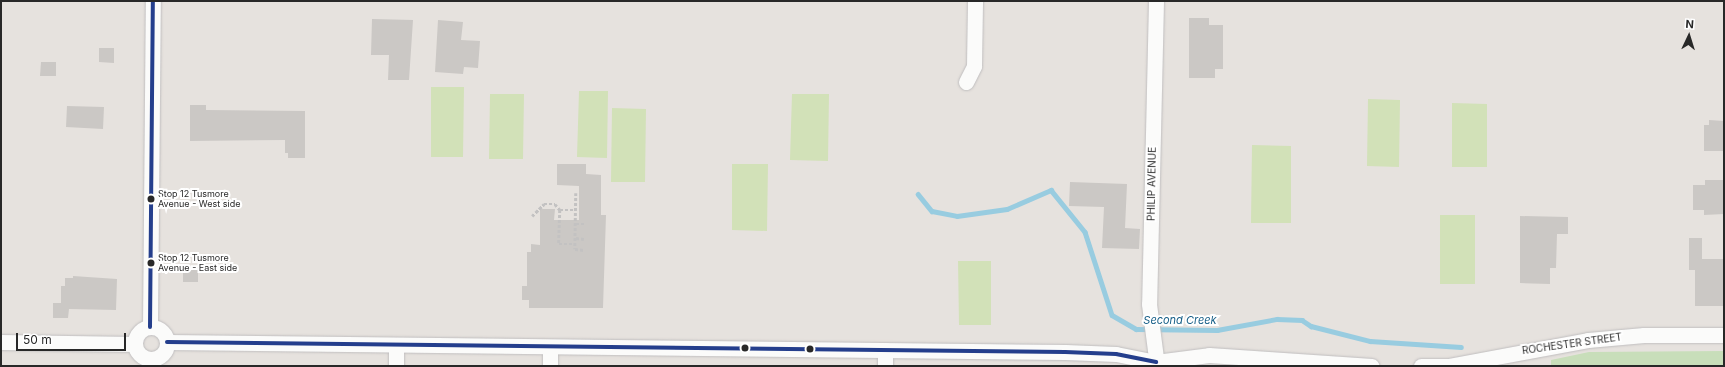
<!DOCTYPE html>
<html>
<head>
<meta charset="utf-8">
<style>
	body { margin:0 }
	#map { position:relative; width:1725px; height:367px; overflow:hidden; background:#e6e2de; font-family:Inter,sans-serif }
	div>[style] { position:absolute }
	.green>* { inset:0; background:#c8deba }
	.pitch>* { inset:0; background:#d2e1b8 }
	.stream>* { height:4.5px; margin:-2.25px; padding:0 2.25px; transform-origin:2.25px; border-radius:2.25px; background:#98cce0 }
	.building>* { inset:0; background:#cbc8c5 }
	.path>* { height:2.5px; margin-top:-1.25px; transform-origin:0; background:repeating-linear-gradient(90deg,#c3c2c2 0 3px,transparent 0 5px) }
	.roads { filter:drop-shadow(0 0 1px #c0bebf) drop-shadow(0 0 1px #c0bebf) }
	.street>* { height:15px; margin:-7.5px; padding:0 7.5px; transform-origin:7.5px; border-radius:7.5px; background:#fbfbfa }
	.street>.ring { margin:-7.5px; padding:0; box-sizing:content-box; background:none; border:15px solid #fbfbfa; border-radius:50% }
	.bus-1>* { height:4px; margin:-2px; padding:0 2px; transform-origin:2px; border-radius:2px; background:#243e8c }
	.dots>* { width:11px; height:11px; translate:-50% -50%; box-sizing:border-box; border:2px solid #fff; border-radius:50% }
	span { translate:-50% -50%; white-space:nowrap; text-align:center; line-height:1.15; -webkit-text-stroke:4px #fff; paint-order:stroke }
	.bus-label { font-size:9px; color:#282828 }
	.left { translate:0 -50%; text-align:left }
	.street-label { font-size:10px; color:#282828 }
	.water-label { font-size:11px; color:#1a6189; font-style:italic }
	.frame { position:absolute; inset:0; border:2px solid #282828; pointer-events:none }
	.north { position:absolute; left:1669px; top:16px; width:40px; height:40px; -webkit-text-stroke:3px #fff; paint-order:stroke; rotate:4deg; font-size:11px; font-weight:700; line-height:16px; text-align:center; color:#282828 }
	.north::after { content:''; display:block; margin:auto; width:14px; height:18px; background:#282828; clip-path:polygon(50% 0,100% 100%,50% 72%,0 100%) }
	.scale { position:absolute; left:16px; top:333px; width:110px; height:18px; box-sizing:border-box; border:2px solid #282828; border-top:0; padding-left:5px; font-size:12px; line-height:14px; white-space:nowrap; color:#282828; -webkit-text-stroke:3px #fff; paint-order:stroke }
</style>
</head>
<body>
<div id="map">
	<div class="green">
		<div style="clip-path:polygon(1724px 351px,1724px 366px,1551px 366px,1551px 360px,1589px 352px)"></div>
	</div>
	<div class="pitch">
		<div style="clip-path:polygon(431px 87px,464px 87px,463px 157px,431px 157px)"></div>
		<div style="clip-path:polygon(579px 91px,608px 91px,607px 158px,577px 157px)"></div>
		<div style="clip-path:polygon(490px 94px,524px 94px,523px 159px,489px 159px)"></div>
		<div style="clip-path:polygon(792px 94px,829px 94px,828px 161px,790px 160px)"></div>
		<div style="clip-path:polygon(1368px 99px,1400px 100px,1399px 167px,1367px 166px)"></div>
		<div style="clip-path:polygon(1452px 103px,1487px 104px,1487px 167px,1452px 167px)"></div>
		<div style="clip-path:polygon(612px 108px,646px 109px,645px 182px,611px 182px)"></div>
		<div style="clip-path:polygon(1252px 145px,1291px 146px,1291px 223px,1251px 223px)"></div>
		<div style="clip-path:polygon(732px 164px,768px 164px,767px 231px,732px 230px)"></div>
		<div style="clip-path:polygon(1440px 215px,1475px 215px,1475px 284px,1440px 284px)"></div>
		<div style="clip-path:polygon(958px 261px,991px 261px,991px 325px,959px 325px)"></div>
	</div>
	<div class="stream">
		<div style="left:918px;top:194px;width:22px;rotate:51deg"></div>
		<div style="left:932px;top:211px;width:25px;rotate:11deg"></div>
		<div style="left:957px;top:216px;width:50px;rotate:-8deg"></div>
		<div style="left:1007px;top:209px;width:48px;rotate:-23.4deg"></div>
		<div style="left:1051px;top:190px;width:54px;rotate:51deg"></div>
		<div style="left:1085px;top:232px;width:87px;rotate:72deg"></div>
		<div style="left:1112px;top:315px;width:28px;rotate:30deg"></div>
		<div style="left:1136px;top:329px;width:81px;rotate:0.7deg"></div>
		<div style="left:1217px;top:330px;width:61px;rotate:-10.4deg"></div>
		<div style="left:1277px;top:319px;width:25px;rotate:2deg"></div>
		<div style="left:1302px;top:320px;width:11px;rotate:34deg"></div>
		<div style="left:1311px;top:326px;width:61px;rotate:14.3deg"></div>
		<div style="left:1370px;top:341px;width:91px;rotate:3.8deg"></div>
	</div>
	<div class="building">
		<div style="clip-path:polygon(1189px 18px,1209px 18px,1209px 25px,1223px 25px,1223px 69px,1215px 69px,1215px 78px,1189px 78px)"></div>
		<div style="clip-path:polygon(372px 19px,413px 20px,409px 80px,388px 80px,389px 55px,371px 55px)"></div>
		<div style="clip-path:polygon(438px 20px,463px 22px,461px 40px,480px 41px,478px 68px,464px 67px,463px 74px,435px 72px)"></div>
		<div style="clip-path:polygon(99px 48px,114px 48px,114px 63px,99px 62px)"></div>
		<div style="clip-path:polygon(41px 62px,56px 62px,56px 76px,40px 76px)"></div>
		<div style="clip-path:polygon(190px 105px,206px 105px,206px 110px,305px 111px,305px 158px,288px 158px,288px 153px,285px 153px,285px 140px,190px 141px)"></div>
		<div style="clip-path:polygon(67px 106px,104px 107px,103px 129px,66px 127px)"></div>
		<div style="clip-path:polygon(1709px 120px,1724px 121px,1724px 151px,1704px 151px,1704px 125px,1709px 125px)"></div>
		<div style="clip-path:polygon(557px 164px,586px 164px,586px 174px,601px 175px,601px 215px,606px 215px,603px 308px,529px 308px,529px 300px,522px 300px,522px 286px,527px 286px,527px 252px,531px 252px,531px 244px,540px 245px,540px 209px,555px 209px,554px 220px,579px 220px,579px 186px,557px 185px)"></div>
		<div style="clip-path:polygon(1705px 180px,1724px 180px,1724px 214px,1704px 215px,1704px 210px,1693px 210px,1693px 185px,1705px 185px)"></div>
		<div style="clip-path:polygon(1070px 182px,1127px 184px,1125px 228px,1140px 229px,1139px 249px,1102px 248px,1104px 207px,1069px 206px)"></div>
		<div style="clip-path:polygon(1520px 216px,1568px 217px,1568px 234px,1557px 234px,1556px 268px,1550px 268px,1550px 284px,1520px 283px)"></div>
		<div style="clip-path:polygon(1689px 238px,1702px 238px,1702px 259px,1724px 259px,1724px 306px,1695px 306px,1695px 270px,1689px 270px)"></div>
		<div style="clip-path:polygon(183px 267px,198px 267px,198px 282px,183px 282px)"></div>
		<div style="clip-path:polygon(73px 276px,117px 279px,116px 310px,69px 309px,68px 318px,53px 318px,53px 303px,61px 303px,61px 286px,65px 286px,65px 278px,73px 278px)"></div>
	</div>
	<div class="path">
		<div style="left:576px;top:193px;width:56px;rotate:91deg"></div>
		<div style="left:575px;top:249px;width:9px;rotate:6deg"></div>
		<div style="left:560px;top:210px;width:34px;rotate:92deg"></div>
		<div style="left:559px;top:244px;width:17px"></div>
		<div style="left:532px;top:216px;width:17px;rotate:-45deg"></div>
		<div style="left:544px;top:204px;width:11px"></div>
		<div style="left:555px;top:204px;width:8px;rotate:50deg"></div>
		<div style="left:560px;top:210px;width:16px"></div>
		<div style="left:576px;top:224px;width:8px"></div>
		<div style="left:576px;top:238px;width:8px;rotate:7deg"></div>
	</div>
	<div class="roads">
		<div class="street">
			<div style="left:1156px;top:1px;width:303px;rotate:91.3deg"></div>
			<div style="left:1149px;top:304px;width:63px;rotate:82.6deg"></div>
			<div style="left:966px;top:82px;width:18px;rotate:-63deg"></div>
			<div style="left:974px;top:66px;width:65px;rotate:-89.1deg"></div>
			<div class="ring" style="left:135px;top:327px;width:17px;height:17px"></div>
			<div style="left:150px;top:327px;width:326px;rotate:-89.5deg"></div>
			<div style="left:1px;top:342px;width:134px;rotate:0.9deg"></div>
			<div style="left:167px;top:342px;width:898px;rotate:0.64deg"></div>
			<div style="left:1065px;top:352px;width:51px;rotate:2.2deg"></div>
			<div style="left:1116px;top:354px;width:41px;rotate:11.3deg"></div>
			<div style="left:1156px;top:362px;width:53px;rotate:-7.5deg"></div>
			<div style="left:1209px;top:355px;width:163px;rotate:3.9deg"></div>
			<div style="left:396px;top:345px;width:21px;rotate:90deg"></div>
			<div style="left:550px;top:366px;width:19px;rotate:-90deg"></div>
			<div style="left:885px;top:366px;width:16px;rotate:-90deg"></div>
			<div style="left:1421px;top:366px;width:27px"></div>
			<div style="left:1448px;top:366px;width:142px;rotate:-10.5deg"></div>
			<div style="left:1588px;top:340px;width:56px;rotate:-5.1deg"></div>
			<div style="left:1644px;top:335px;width:80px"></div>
		</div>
	</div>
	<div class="bus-1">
		<div style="left:150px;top:327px;width:326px;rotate:-89.5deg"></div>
		<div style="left:167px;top:342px;width:898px;rotate:0.64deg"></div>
		<div style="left:1065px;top:352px;width:51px;rotate:2.2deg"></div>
		<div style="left:1116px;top:354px;width:41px;rotate:11.3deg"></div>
	</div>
	<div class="dots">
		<div style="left:151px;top:199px;background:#282828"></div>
		<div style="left:151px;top:263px;background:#282828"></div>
		<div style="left:745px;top:348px;background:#282828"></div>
		<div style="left:810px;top:349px;background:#282828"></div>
	</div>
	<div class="bus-label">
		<span class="left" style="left:158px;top:199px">Stop 12 Tusmore<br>Avenue - West side</span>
		<span class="left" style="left:158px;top:263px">Stop 12 Tusmore<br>Avenue - East side</span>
	</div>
	<div class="street-label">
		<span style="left:1152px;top:184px;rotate:-89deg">PHILIP AVENUE</span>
		<span style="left:1572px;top:344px;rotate:-8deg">ROCHESTER STREET</span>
	</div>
	<div class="water-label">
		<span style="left:1180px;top:320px">Second Creek</span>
	</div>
	<div class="frame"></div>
	<div class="north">N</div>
	<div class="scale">50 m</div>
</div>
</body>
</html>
